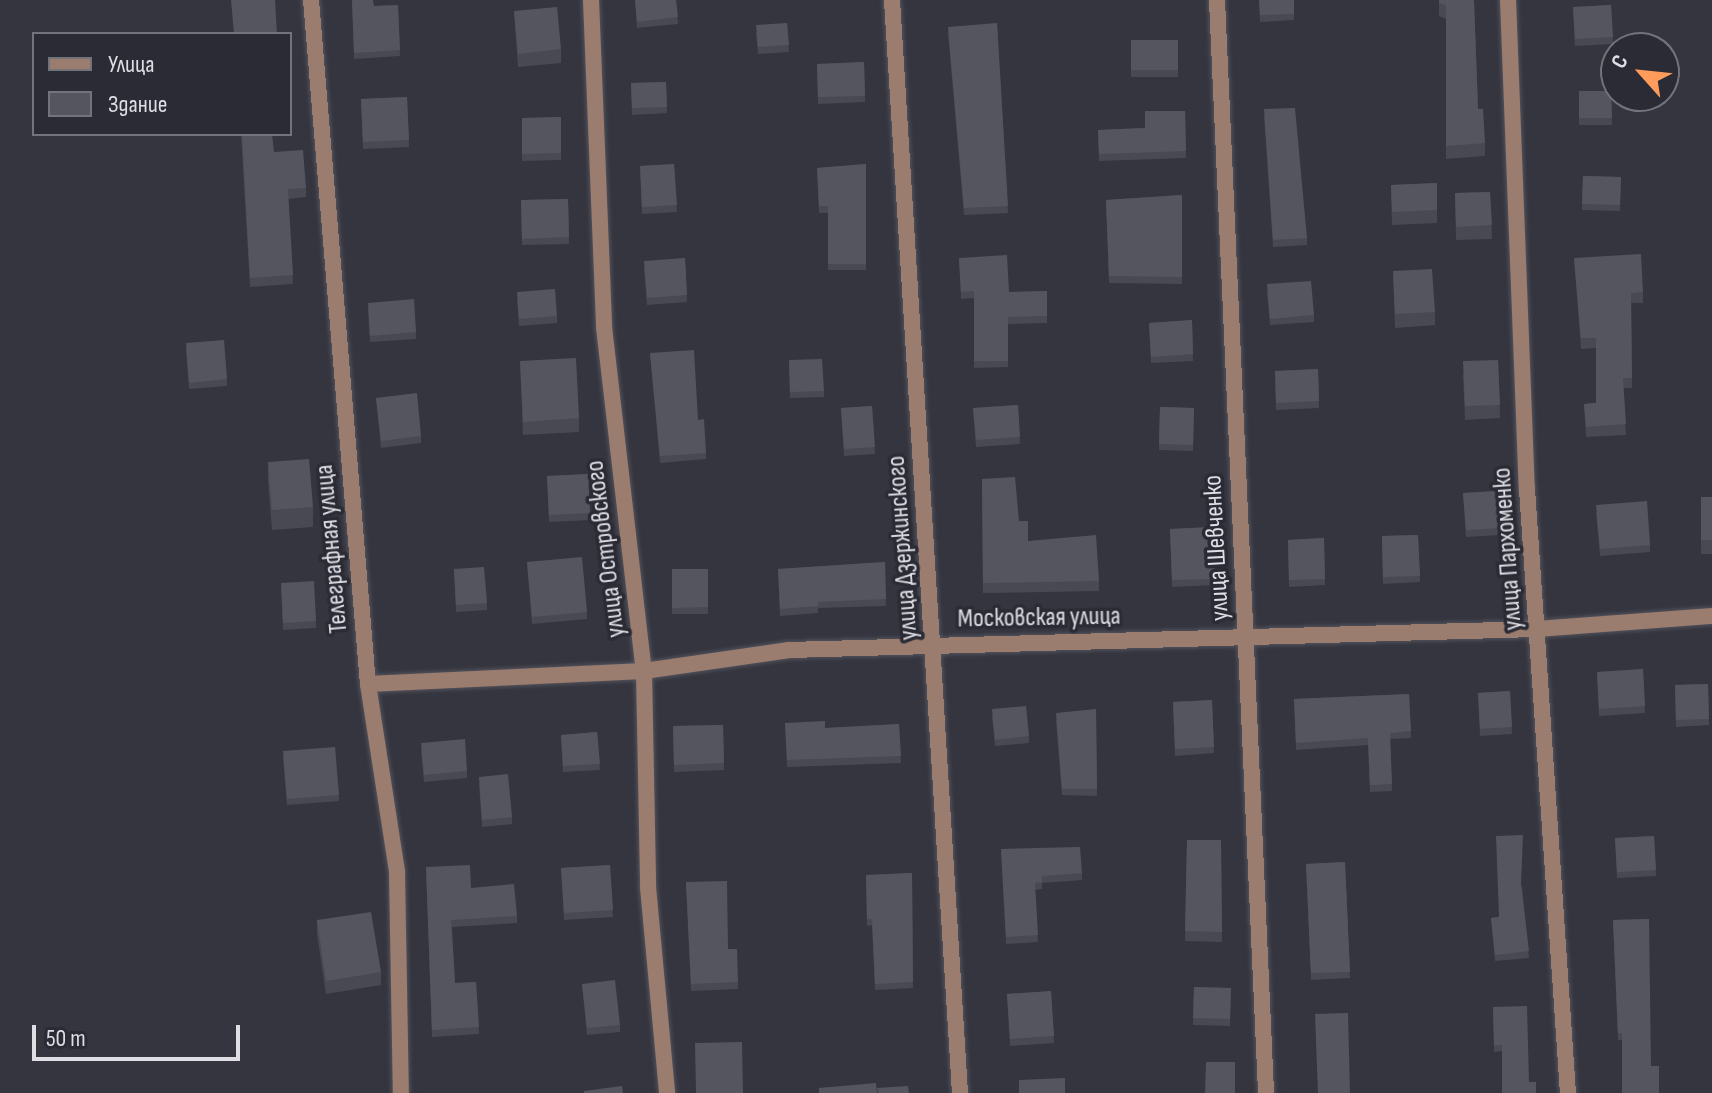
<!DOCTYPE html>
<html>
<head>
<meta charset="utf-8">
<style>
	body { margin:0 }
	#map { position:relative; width:1712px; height:1093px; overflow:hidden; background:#35353f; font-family:"Sofia Sans Condensed",sans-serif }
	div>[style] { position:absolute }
	.roads { filter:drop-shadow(0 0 2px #53535d) drop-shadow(0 0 2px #53535d) }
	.minor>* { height:16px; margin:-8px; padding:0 8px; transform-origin:8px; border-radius:8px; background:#9b7d6f }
	.tertiary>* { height:16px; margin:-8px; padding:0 8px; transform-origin:8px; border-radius:8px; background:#9b7d6f }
	.wall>* { inset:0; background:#494953 }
	.building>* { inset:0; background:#555560 }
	span { translate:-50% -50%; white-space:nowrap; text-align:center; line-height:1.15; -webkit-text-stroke:7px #2b2b35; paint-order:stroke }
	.street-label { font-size:26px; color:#dedee4 }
	.legend { position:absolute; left:32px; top:32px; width:260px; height:104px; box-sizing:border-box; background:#2b2b35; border:2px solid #73737b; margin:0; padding:10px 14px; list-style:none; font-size:24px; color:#dedee4 }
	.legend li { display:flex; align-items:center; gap:16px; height:40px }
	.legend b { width:40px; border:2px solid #73737b }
	.north { position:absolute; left:1600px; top:32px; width:80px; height:80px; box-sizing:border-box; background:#2b2b35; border:2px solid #73737b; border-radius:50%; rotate:297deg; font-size:22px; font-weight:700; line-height:32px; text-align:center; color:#dedee4 }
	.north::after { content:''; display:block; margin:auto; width:28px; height:36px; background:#ff9b5b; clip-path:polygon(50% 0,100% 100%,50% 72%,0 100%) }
	.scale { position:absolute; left:32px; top:1025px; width:208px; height:36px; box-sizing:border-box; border:4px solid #dedee4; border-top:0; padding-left:10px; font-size:24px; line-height:28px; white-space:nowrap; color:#dedee4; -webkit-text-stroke:6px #2b2b35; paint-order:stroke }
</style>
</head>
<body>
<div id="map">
	<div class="roads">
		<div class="minor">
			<div style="left:311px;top:0;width:686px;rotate:85.24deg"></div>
			<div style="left:368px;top:684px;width:190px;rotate:81.2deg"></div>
			<div style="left:397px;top:872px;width:221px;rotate:89deg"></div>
			<div style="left:591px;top:0;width:327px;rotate:87.7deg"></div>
			<div style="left:604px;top:327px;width:346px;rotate:83.4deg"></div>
			<div style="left:644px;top:671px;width:216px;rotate:88.9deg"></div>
			<div style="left:648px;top:887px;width:207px;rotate:84.7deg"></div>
			<div style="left:1217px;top:0;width:1094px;rotate:87.43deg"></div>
			<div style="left:1508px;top:0;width:489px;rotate:87.8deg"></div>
			<div style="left:1527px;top:489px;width:605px;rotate:86.12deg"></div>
			<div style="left:368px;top:684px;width:276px;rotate:-2.7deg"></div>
			<div style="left:644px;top:671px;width:147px;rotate:-8.2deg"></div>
			<div style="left:789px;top:650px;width:749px;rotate:-1.61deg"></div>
			<div style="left:1538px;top:629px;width:174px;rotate:-4.3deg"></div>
		</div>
		<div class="tertiary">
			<div style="left:892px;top:0;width:1095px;rotate:86.44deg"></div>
		</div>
	</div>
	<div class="wall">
		<div style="clip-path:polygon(352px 0,374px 6px,398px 5px,400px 56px,354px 59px)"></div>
		<div style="clip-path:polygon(635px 0,676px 0,678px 24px,637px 28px)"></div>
		<div style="clip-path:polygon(1259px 0,1294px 0,1294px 20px,1260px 22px)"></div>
		<div style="clip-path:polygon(1439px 0,1474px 0,1478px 109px,1485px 143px,1485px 156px,1446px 159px,1446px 19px,1439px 16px)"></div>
		<div style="clip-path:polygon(1611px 5px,1613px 44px,1575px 46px,1573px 7px)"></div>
		<div style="clip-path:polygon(514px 11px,561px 49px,561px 63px,518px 67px)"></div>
		<div style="clip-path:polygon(787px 23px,789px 52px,758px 54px,756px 32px)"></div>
		<div style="clip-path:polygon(997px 23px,1008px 213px,964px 215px,948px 33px)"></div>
		<div style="clip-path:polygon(1131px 40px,1178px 40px,1178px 77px,1131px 77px)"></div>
		<div style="clip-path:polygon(864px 62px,865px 102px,818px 104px,817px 64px)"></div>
		<div style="clip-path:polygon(666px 82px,667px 113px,632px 115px,631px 83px)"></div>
		<div style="clip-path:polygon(1579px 91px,1611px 91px,1612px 125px,1579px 125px)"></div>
		<div style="clip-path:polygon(407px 97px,409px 147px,363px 149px,361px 99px)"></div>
		<div style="clip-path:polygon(1185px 111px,1186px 158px,1099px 161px,1098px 130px,1145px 128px)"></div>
		<div style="clip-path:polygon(1264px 115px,1307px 238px,1307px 245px,1273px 247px)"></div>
		<div style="clip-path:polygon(561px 117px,561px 160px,522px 161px,522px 118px)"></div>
		<div style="clip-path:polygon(241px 134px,274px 152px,306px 188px,306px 197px,288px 199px,293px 284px,250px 287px)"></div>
		<div style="clip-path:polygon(674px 164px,677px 212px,642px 214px,640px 166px)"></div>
		<div style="clip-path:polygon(866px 164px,866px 270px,828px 270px,828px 213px,819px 213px,817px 168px)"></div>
		<div style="clip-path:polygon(1583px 176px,1621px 177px,1620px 211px,1582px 210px)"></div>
		<div style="clip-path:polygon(1437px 183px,1437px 223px,1392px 225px,1391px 185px)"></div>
		<div style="clip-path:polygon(1490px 192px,1492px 239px,1456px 240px,1455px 193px)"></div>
		<div style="clip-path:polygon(1182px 195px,1182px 284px,1109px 283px,1106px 200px)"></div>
		<div style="clip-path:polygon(568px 199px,569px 244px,522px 245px,521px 200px)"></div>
		<div style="clip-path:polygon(685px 258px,687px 302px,647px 305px,644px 268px)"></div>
		<div style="clip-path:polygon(959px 258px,1009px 292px,1047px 291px,1047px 323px,1008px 324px,1008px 367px,974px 368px,974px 298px,961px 299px)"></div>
		<div style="clip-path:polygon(1574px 258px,1643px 292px,1643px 303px,1631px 303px,1632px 388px,1623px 388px,1626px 435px,1586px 437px,1584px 404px,1596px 403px,1596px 348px,1581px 349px)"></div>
		<div style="clip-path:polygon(1393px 271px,1435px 312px,1435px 325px,1395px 328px)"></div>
		<div style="clip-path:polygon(1267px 291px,1314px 315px,1314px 322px,1270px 325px)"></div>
		<div style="clip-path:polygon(517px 299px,557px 316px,557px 323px,519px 326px)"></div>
		<div style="clip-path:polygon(368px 309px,416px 332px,416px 339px,370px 342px)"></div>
		<div style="clip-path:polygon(1192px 320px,1193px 361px,1151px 363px,1149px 323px)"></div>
		<div style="clip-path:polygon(186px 350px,227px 379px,227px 386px,189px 389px)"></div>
		<div style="clip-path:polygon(650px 353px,698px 420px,706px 453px,706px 459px,660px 463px)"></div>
		<div style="clip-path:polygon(789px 360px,824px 391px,824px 397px,790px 398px)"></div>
		<div style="clip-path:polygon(1498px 360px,1500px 418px,1465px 420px,1463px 375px)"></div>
		<div style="clip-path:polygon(520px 361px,579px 418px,579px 432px,523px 435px)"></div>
		<div style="clip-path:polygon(1318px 369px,1319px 408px,1276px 410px,1275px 371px)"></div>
		<div style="clip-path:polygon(376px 398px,421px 436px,421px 443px,381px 448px)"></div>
		<div style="clip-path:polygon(1018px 405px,1020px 444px,976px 447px,973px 408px)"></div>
		<div style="clip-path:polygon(872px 406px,875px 454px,844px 456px,841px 408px)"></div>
		<div style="clip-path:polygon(1160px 407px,1194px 408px,1193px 451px,1159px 450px)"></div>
		<div style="clip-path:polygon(268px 462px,313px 507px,313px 527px,272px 530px,268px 481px)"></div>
		<div style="clip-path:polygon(588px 474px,590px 520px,549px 522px,547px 476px)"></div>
		<div style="clip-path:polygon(982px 479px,1028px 541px,1099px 581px,1099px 591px,983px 593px)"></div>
		<div style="clip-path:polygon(1497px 491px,1500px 535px,1466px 537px,1463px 493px)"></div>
		<div style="clip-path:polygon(1701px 497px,1712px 497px,1712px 554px,1701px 554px)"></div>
		<div style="clip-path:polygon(1596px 512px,1650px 545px,1650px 552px,1600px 556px)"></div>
		<div style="clip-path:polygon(1213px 527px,1215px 585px,1172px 587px,1170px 529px)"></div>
		<div style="clip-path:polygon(1418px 535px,1420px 582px,1383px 584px,1382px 536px)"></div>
		<div style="clip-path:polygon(1324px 538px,1325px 585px,1289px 587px,1288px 540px)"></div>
		<div style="clip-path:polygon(527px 562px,587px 612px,587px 619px,532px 624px)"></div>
		<div style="clip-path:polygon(885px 562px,886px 606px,818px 608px,818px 613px,780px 616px,778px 569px)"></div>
		<div style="clip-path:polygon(454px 569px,487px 603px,487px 610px,456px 612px)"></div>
		<div style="clip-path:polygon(672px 569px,708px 569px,708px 614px,672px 614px)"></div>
		<div style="clip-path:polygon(281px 583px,316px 621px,316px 628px,283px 630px)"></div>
		<div style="clip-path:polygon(1643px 669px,1645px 713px,1599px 716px,1597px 672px)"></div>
		<div style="clip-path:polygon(1708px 684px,1709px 725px,1676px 727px,1675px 685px)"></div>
		<div style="clip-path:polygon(1510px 691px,1512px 734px,1480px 736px,1478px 693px)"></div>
		<div style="clip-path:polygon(1409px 694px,1411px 738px,1390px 739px,1392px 791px,1370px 792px,1368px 745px,1296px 750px,1294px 699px)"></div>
		<div style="clip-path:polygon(1212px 700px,1214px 753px,1175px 756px,1173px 702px)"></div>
		<div style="clip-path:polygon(1096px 709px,1097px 796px,1062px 795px,1056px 720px)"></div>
		<div style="clip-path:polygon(992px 716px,1029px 736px,1029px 743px,995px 746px)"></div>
		<div style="clip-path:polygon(785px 723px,825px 728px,899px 724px,901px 763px,787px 767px)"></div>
		<div style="clip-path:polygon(723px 725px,724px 770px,674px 772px,673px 726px)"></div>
		<div style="clip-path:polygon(597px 732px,600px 770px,563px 772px,561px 735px)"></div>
		<div style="clip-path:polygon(421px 750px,467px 771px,467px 778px,424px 782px)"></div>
		<div style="clip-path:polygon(283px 758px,339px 795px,339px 801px,287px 805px)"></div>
		<div style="clip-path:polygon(479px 783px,512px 817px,512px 824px,482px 827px)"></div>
		<div style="clip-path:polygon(1654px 836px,1656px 876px,1617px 878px,1615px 838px)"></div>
		<div style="clip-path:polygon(1187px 840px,1221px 840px,1222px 942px,1185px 941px)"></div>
		<div style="clip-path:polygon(1001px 849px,1082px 873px,1082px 880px,1042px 883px,1042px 889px,1035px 890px,1038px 942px,1006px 944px)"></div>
		<div style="clip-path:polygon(1345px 862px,1350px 978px,1311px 980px,1306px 864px)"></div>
		<div style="clip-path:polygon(610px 865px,613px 917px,564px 920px,561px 868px)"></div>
		<div style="clip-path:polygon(426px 867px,471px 888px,517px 916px,517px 923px,452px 927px,455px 983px,476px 982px,479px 1034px,432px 1037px)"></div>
		<div style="clip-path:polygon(912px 873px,913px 988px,875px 990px,872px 925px,867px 926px,866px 875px)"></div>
		<div style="clip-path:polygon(686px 882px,728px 949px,738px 982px,738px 989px,691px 991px)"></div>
		<div style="clip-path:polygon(1522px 886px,1529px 958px,1495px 961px,1491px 918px,1499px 917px)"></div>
		<div style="clip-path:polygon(1649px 919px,1622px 1040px,1618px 1040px,1613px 920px)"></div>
		<div style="clip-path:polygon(317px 920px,381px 972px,381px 985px,326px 994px,317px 934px)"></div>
		<div style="clip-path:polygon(582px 984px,620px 1025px,620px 1032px,587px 1035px)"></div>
		<div style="clip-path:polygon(1194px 987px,1231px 988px,1230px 1026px,1193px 1025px)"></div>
		<div style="clip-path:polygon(1051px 991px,1054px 1043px,1010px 1046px,1007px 994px)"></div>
		<div style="clip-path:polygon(1493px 1007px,1529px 1082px,1536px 1093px,1502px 1051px,1494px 1052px)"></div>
	</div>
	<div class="building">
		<div style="clip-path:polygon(231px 0,275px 0,277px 34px,234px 34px)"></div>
		<div style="clip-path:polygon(352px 0,373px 0,374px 6px,398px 5px,400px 50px,354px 53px)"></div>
		<div style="clip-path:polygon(635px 0,676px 0,678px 17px,637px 22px)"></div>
		<div style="clip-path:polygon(1259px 0,1294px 0,1294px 14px,1260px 15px)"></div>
		<div style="clip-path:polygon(1439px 0,1474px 0,1478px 109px,1483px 109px,1485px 143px,1446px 146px,1446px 5px,1439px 3px)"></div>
		<div style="clip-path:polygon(1611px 5px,1613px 37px,1575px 39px,1573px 7px)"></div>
		<div style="clip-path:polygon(557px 7px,561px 49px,518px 54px,514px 11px)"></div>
		<div style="clip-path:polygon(787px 23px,789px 45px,758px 47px,756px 25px)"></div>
		<div style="clip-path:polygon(997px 23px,1008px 206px,964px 208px,948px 27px)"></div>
		<div style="clip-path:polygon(1131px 40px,1178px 40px,1178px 70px,1131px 70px)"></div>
		<div style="clip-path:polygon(864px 62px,865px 96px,818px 97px,817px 64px)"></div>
		<div style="clip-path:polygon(666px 82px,667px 107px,632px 108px,631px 83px)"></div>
		<div style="clip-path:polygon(1579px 91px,1611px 91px,1612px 118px,1579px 118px)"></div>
		<div style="clip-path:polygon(407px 97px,409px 140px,363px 142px,361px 99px)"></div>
		<div style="clip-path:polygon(1295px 108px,1307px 238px,1273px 240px,1264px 109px)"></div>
		<div style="clip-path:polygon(1145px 111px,1185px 111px,1186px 151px,1099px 154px,1098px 130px,1145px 128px)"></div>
		<div style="clip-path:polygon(561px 117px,561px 153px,522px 154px,522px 118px)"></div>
		<div style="clip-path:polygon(242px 134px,272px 134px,274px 152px,303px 150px,306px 188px,288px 189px,293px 275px,250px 278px)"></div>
		<div style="clip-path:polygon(674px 164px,677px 205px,642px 207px,640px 166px)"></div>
		<div style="clip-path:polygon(866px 164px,866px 264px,828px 264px,828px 206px,819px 206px,817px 168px)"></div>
		<div style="clip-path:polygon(1583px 176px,1621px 177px,1620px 205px,1582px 204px)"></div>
		<div style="clip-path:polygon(1437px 183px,1437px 210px,1392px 212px,1391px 185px)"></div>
		<div style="clip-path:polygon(1490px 192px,1492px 225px,1456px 227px,1455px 193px)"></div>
		<div style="clip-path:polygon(1182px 195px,1182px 277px,1109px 276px,1106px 200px)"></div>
		<div style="clip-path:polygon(568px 199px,569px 237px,522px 239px,521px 200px)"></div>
		<div style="clip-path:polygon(1641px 254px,1643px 292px,1631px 293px,1632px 378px,1623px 378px,1626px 424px,1586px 427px,1584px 404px,1596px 403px,1596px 338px,1581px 338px,1574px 258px)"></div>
		<div style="clip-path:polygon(1007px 255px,1009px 292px,1047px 291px,1047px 316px,1008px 317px,1008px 361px,974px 361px,974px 291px,961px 292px,959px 258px)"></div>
		<div style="clip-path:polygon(685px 258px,687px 295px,647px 298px,644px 261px)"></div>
		<div style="clip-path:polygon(1432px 269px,1435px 312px,1395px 314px,1393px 271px)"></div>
		<div style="clip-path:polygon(1311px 281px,1314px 315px,1270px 319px,1267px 284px)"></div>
		<div style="clip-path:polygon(555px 289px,557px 316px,519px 319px,517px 292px)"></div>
		<div style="clip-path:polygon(414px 299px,416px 332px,370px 336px,368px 303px)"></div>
		<div style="clip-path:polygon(1192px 320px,1193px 354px,1151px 357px,1149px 323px)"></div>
		<div style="clip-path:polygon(224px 340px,227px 379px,189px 383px,186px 343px)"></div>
		<div style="clip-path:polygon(694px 350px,698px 420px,704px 419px,706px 453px,660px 456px,650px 353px)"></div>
		<div style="clip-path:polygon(576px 358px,579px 418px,523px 422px,520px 361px)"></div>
		<div style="clip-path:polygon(822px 359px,824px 391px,790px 392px,789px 360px)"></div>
		<div style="clip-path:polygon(1498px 360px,1500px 405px,1465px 406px,1463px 361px)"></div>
		<div style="clip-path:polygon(1318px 369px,1319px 401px,1276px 403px,1275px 371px)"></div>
		<div style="clip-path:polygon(417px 393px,421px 436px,381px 441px,376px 398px)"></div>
		<div style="clip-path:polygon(1018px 405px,1020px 437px,976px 440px,973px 408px)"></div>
		<div style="clip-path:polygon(872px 406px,875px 447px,844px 449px,841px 408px)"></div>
		<div style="clip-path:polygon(1160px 407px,1194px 408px,1193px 445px,1159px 444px)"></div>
		<div style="clip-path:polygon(309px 459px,313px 507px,272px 510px,268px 462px)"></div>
		<div style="clip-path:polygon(588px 474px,590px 513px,549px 515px,547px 476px)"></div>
		<div style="clip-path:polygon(1015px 477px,1019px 521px,1028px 521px,1028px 541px,1096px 535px,1099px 581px,983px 583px,982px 479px)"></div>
		<div style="clip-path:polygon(1497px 491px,1500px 528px,1466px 530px,1463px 493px)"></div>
		<div style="clip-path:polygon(1701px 497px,1712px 497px,1712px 540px,1701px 540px)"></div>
		<div style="clip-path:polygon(1647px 501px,1650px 545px,1600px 549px,1596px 505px)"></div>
		<div style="clip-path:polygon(1213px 527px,1215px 579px,1172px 580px,1170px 529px)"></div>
		<div style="clip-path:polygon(1418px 535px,1420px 576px,1383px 577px,1382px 536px)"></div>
		<div style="clip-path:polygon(1324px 538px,1325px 579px,1289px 580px,1288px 540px)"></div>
		<div style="clip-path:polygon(582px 557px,587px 612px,532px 617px,527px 562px)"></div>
		<div style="clip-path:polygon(885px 562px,886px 599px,818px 602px,818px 606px,780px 609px,778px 569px)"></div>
		<div style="clip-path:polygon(484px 567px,487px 603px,456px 605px,454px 569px)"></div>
		<div style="clip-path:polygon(672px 569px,708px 569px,708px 607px,672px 608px)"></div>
		<div style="clip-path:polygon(314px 581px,316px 621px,283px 623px,281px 583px)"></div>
		<div style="clip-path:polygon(1643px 669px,1645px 706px,1599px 709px,1597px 672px)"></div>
		<div style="clip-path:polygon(1708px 684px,1709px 719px,1676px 720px,1675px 685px)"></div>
		<div style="clip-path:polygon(1510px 691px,1512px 727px,1480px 729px,1478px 693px)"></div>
		<div style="clip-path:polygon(1409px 694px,1411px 731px,1390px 733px,1392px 784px,1370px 785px,1368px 738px,1296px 743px,1294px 699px)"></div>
		<div style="clip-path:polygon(1212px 700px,1214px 747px,1175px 749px,1173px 702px)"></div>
		<div style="clip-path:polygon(1026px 706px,1029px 736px,995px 740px,992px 709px)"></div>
		<div style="clip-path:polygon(1096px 709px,1097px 789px,1062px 789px,1056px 713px)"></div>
		<div style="clip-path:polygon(825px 721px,825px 728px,899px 724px,901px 756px,787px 760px,785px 723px)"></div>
		<div style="clip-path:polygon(723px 725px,724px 763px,674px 765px,673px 726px)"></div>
		<div style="clip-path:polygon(597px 732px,600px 764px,563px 766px,561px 735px)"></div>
		<div style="clip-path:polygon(465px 739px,467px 771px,424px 775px,421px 743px)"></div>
		<div style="clip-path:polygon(335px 747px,339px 795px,287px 799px,283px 751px)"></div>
		<div style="clip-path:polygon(508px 774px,512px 817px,482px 820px,479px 777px)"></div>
		<div style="clip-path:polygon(1523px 835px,1521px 884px,1529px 951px,1495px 955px,1491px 918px,1499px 917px,1496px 836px)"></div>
		<div style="clip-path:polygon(1654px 836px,1656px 870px,1617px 872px,1615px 838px)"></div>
		<div style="clip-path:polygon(1187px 840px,1221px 840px,1222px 932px,1185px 931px)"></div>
		<div style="clip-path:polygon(1080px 847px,1082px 873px,1042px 876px,1042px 882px,1035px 883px,1038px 935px,1006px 937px,1001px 849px)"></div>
		<div style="clip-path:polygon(1345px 862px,1350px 972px,1311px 973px,1306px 864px)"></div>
		<div style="clip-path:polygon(470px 865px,471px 888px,514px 884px,517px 916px,451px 920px,455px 983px,476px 982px,479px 1027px,432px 1030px,426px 867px)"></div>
		<div style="clip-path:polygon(610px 865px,613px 910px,564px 913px,561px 868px)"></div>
		<div style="clip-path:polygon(912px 873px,913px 982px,875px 984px,872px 919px,867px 919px,866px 875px)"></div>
		<div style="clip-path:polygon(727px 881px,728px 949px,737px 949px,738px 982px,691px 984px,686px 882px)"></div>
		<div style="clip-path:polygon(371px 912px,381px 972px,326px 981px,317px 920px)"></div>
		<div style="clip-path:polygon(1649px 919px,1651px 1066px,1659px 1066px,1659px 1093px,1622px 1093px,1622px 1033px,1618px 1033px,1613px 920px)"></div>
		<div style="clip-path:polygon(615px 980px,620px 1025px,587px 1028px,582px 984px)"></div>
		<div style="clip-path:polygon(1194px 987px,1231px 988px,1230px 1019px,1193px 1018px)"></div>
		<div style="clip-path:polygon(1051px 991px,1054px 1036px,1010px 1039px,1007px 994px)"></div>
		<div style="clip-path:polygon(1527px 1006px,1529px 1082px,1536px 1082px,1536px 1093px,1502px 1093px,1502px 1045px,1494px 1045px,1493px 1007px)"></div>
		<div style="clip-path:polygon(1348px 1013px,1350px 1093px,1318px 1093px,1315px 1014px)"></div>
		<div style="clip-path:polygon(742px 1042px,743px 1093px,696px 1093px,695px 1043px)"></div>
		<div style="clip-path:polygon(1206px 1062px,1235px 1062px,1235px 1093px,1205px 1093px)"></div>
		<div style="clip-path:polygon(1065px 1078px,1065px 1093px,1019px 1093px,1019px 1080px)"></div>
		<div style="clip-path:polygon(876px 1083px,877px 1093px,819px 1093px,819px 1088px)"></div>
		<div style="clip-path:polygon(622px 1086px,623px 1093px,584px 1093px,584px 1091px)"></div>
		<div style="clip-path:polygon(908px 1086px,909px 1093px,878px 1093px,877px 1088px)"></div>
	</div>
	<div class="street-label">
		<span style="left:903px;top:548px;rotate:-94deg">улица Дзержинского</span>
		<span style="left:1217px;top:548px;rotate:-93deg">улица Шевченко</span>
		<span style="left:332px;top:549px;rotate:-95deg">Телеграфная улица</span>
		<span style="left:606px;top:549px;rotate:-97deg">улица Островского</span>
		<span style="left:1508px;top:549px;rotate:-94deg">улица Пархоменко</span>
		<span style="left:1039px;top:618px;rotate:-1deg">Московская улица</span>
	</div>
	<ul class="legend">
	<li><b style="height:10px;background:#9b7d6f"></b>Улица</li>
	<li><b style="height:22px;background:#555560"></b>Здание</li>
	</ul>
	<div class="north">С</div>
	<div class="scale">50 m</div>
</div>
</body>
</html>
